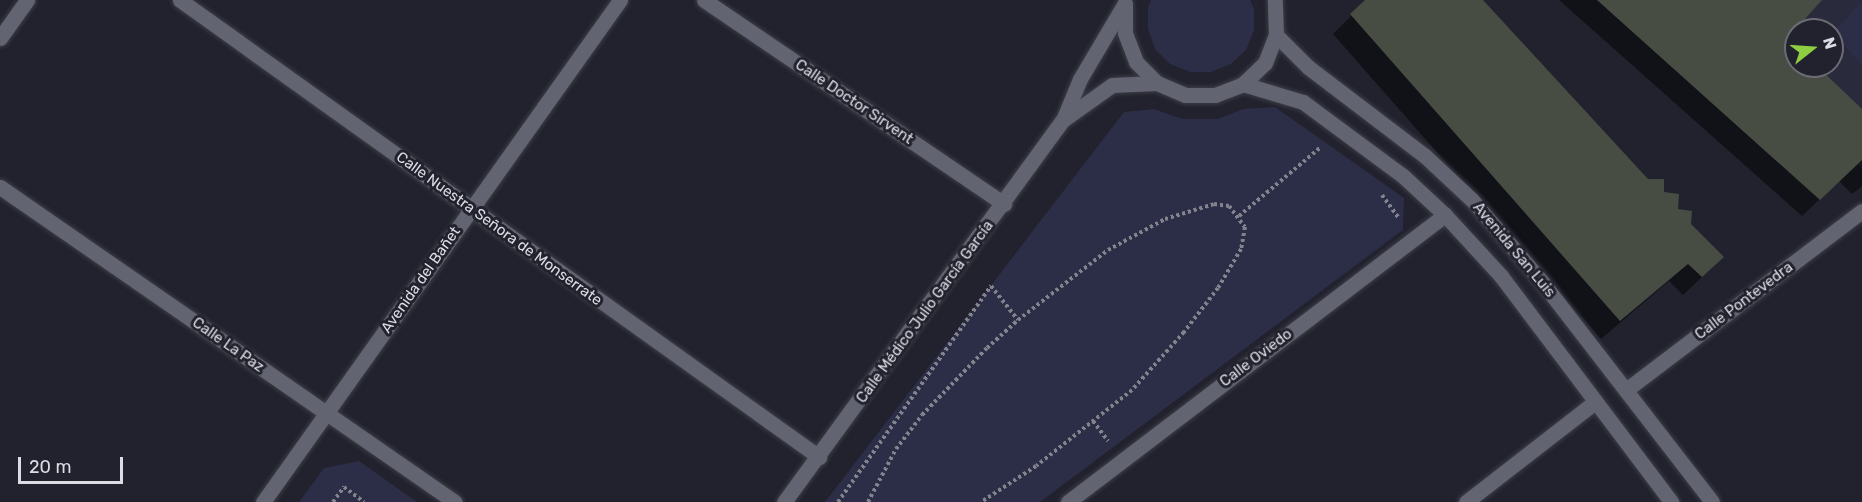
<!DOCTYPE html>
<html>
<head>
<meta charset="utf-8">
<style>
	body { margin:0 }
	#map { position:relative; width:1862px; height:502px; overflow:hidden; background:#21222d; font-family:Rubik,sans-serif }
	div>[style] { position:absolute }
	.built>* { inset:0; background:#292a3b }
	.green>* { inset:0; background:#2c2d46 }
	.shadow>* { inset:0; background:#0007 }
	.building>* { inset:0; background:#474d42 }
	.path>* { height:4px; margin-top:-2px; transform-origin:0; background:repeating-linear-gradient(90deg,#83838d 0 3px,transparent 0 6px) }
	.roads { filter:drop-shadow(0 0 2px #3d3d47) drop-shadow(0 0 2px #3d3d47) }
	.minor>* { height:15px; margin:-7.5px; padding:0 7.5px; transform-origin:7.5px; border-radius:7.5px; background:#636471 }
	span { translate:-50% -50%; white-space:nowrap; text-align:center; line-height:1.15; -webkit-text-stroke:6px #21222d; paint-order:stroke }
	.street-label { font-size:15px; color:#dcdce4 }
	.north { position:absolute; left:1784px; top:18px; width:60px; height:60px; box-sizing:border-box; background:#21222d; border:2px solid #6c6c76; border-radius:50%; rotate:73deg; font-size:16px; font-weight:700; line-height:24px; text-align:center; color:#dcdce4 }
	.north::after { content:''; display:block; margin:auto; width:21px; height:27px; background:#8fcd42; clip-path:polygon(50% 0,100% 100%,50% 72%,0 100%) }
	.scale { position:absolute; left:18px; top:457px; width:105px; height:27px; box-sizing:border-box; border:3px solid #dcdce4; border-top:0; padding-left:8px; font-size:18px; line-height:21px; white-space:nowrap; color:#dcdce4; -webkit-text-stroke:4px #21222d; paint-order:stroke }
</style>
</head>
<body>
<div id="map">
	<div class="built">
		<div style="clip-path:polygon(evenodd,1682px 0,1862px 0,1862px 168px,1682px 0,1796px 30px,1832px 30px,1832px 66px,1796px 66px,1796px 30px)"></div>
	</div>
	<div class="green">
		<div style="clip-path:polygon(1151px 0,1250px 0,1254px 9px,1254px 30px,1246px 50px,1231px 64px,1211px 72px,1190px 72px,1170px 64px,1155px 49px,1148px 29px,1148px 8px)"></div>
		<div style="clip-path:polygon(1862px 2px,1862px 64px,1832px 33px)"></div>
		<div style="clip-path:polygon(1275px 107px,1404px 198px,1403px 230px,1040px 502px,825px 502px,1124px 112px,1154px 109px,1182px 119px,1218px 119px,1243px 109px)"></div>
		<div style="clip-path:polygon(359px 461px,417px 502px,299px 502px,324px 468px)"></div>
	</div>
	<div class="shadow">
		<div style="clip-path:polygon(1367px 0,1481px 0,1689px 224px,1704px 275px,1683px 295px,1669px 281px,1601px 339px,1333px 34px)"></div>
		<div style="clip-path:polygon(1559px 0,1820px 0,1786px 38px,1796px 48px,1796px 66px,1815px 66px,1862px 111px,1862px 186px,1852px 194px,1839px 181px,1802px 216px)"></div>
	</div>
	<div class="building">
		<div style="clip-path:polygon(1365px 0,1483px 0,1648px 179px,1664px 179px,1664px 192px,1679px 194px,1678px 209px,1692px 211px,1691px 224px,1724px 257px,1702px 277px,1688px 264px,1620px 321px,1350px 14px)"></div>
		<div style="clip-path:polygon(1597px 0,1822px 0,1796px 29px,1796px 66px,1817px 66px,1862px 109px,1862px 160px,1820px 200px)"></div>
	</div>
	<div class="path">
		<div style="left:1382px;top:195px;width:29px;rotate:54deg"></div>
		<div style="left:1239px;top:216px;width:107px;rotate:-40.1deg"></div>
		<div style="left:1093px;top:421px;width:25px;rotate:53deg"></div>
		<div style="left:333px;top:502px;width:19px;rotate:-54deg"></div>
		<div style="left:344px;top:487px;width:25px;rotate:37deg"></div>
		<div style="left:838px;top:502px;width:265px;rotate:-54.7deg"></div>
		<div style="left:991px;top:286px;width:43px;rotate:51.5deg"></div>
		<div style="left:868px;top:502px;width:60px;rotate:-62.2deg"></div>
		<div style="left:896px;top:449px;width:43px;rotate:-52.6deg"></div>
		<div style="left:922px;top:415px;width:93px;rotate:-45.9deg"></div>
		<div style="left:987px;top:348px;width:42px;rotate:-42.1deg"></div>
		<div style="left:1018px;top:320px;width:114px;rotate:-37.9deg"></div>
		<div style="left:1108px;top:250px;width:65px;rotate:-28.5deg"></div>
		<div style="left:1165px;top:219px;width:51px;rotate:-17deg"></div>
		<div style="left:1214px;top:204px;width:15px;rotate:8deg"></div>
		<div style="left:1229px;top:206px;width:26px;rotate:53deg"></div>
		<div style="left:1245px;top:227px;width:22px;rotate:100deg"></div>
		<div style="left:1241px;top:249px;width:45px;rotate:120.5deg"></div>
		<div style="left:1218px;top:288px;width:56px;rotate:127.7deg"></div>
		<div style="left:1184px;top:332px;width:78px;rotate:131.9deg"></div>
		<div style="left:1132px;top:390px;width:122px;rotate:141.6deg"></div>
		<div style="left:1036px;top:466px;width:66px;rotate:146.8deg"></div>
	</div>
	<div class="roads">
		<div class="minor">
			<div style="left:180px;top:0;width:786px;rotate:35.57deg"></div>
			<div style="left:704px;top:0;width:363px;rotate:34.2deg"></div>
			<div style="left:1125px;top:4px;width:29px;rotate:90deg"></div>
			<div style="left:1125px;top:33px;width:31px;rotate:69deg"></div>
			<div style="left:1136px;top:62px;width:30px;rotate:45deg"></div>
			<div style="left:1157px;top:83px;width:30px;rotate:23deg"></div>
			<div style="left:1185px;top:95px;width:30px"></div>
			<div style="left:1215px;top:95px;width:30px;rotate:-21deg"></div>
			<div style="left:1243px;top:84px;width:30px;rotate:-44deg"></div>
			<div style="left:1265px;top:63px;width:30px;rotate:-69deg"></div>
			<div style="left:1276px;top:35px;width:35px;rotate:-92deg"></div>
			<div style="left:1276px;top:35px;width:45px;rotate:45deg"></div>
			<div style="left:1308px;top:67px;width:147px;rotate:37.3deg"></div>
			<div style="left:1425px;top:156px;width:64px;rotate:43.1deg"></div>
			<div style="left:1472px;top:200px;width:108px;rotate:49.5deg"></div>
			<div style="left:1542px;top:282px;width:278px;rotate:52.3deg"></div>
			<div style="left:0;top:38px;width:47px;rotate:-54.6deg"></div>
			<div style="left:1243px;top:84px;width:63px;rotate:16.7deg"></div>
			<div style="left:1303px;top:102px;width:124px;rotate:36.5deg"></div>
			<div style="left:1403px;top:176px;width:57px;rotate:42.9deg"></div>
			<div style="left:1445px;top:215px;width:83px;rotate:47.4deg"></div>
			<div style="left:1501px;top:276px;width:283px;rotate:53deg"></div>
			<div style="left:1063px;top:120px;width:60px;rotate:-35.5deg"></div>
			<div style="left:1112px;top:85px;width:45px;rotate:-2.5deg"></div>
			<div style="left:0;top:187px;width:553px;rotate:34.7deg"></div>
			<div style="left:1626px;top:390px;width:296px;rotate:-37.2deg"></div>
			<div style="left:263px;top:502px;width:616px;rotate:-54.58deg"></div>
			<div style="left:784px;top:502px;width:473px;rotate:-53.9deg"></div>
			<div style="left:1063px;top:120px;width:44px;rotate:-67.5deg"></div>
			<div style="left:1080px;top:79px;width:88px;rotate:-59.4deg"></div>
			<div style="left:1068px;top:502px;width:474px;rotate:-37.3deg"></div>
			<div style="left:1466px;top:502px;width:163px;rotate:-37.8deg"></div>
		</div>
	</div>
	<div class="street-label">
		<span style="left:854px;top:102px;rotate:34deg">Calle Doctor Sirvent</span>
		<span style="left:499px;top:229px;rotate:36deg">Calle Nuestra Señora de Monserrate</span>
		<span style="left:1514px;top:250px;rotate:50deg">Avenida San Luis</span>
		<span style="left:421px;top:280px;rotate:-55deg">Avenida del Bañet</span>
		<span style="left:1744px;top:301px;rotate:-37deg">Calle Pontevedra</span>
		<span style="left:925px;top:312px;rotate:-54deg">Calle Médico Julio García García</span>
		<span style="left:228px;top:345px;rotate:35deg">Calle La Paz</span>
		<span style="left:1256px;top:358px;rotate:-37deg">Calle Oviedo</span>
	</div>
	<div class="north">N</div>
	<div class="scale">20 m</div>
</div>
</body>
</html>
